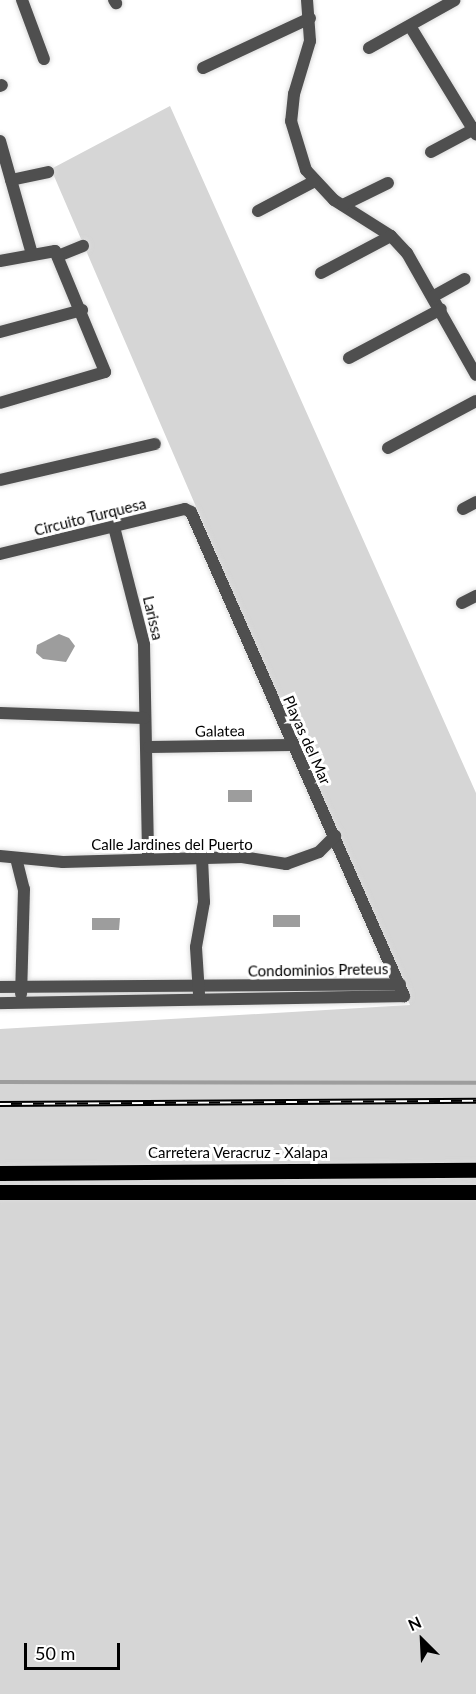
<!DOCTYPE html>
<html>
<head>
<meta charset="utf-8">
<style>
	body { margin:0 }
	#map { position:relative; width:476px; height:1694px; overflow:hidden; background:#fff; font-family:Lato,sans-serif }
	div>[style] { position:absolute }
	.green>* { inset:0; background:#d6d6d6 }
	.water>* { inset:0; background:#9d9d9d }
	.stream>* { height:4px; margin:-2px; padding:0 2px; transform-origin:2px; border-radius:2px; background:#9d9d9d }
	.roads { filter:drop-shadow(0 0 2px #dbdbdb) drop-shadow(0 0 2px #dbdbdb) }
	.street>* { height:12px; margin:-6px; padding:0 6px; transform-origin:6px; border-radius:6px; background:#4f4f4f }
	.primary>* { height:15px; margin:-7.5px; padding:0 7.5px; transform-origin:7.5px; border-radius:7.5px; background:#000 }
	.rail>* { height:6px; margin-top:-3px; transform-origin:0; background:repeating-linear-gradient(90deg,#fff 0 11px,#000 0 22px); box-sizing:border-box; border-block:2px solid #000 }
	span { translate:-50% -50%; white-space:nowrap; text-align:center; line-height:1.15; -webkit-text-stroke:6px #fff; paint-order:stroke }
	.street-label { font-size:15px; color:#000 }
	.north { position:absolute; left:392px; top:1610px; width:60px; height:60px; -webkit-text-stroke:4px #fff; paint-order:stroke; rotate:336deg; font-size:16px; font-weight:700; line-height:24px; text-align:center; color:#000 }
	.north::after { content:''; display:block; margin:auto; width:21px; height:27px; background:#000; clip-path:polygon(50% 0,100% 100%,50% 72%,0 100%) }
	.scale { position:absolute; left:24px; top:1643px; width:96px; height:27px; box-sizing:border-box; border:3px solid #000; border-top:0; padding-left:8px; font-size:18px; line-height:21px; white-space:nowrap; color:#000; -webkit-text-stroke:4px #fff; paint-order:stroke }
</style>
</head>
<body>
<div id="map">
	<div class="green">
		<div style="clip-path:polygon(170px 106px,476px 793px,476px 1694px,0 1694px,0 1029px,410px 1005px,51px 169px)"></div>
	</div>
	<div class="water">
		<div style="clip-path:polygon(59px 634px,69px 638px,75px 646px,66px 662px,43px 659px,36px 653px,37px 645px)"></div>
		<div style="clip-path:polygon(228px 790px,252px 790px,252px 802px,228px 802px)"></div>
		<div style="clip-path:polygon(273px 915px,300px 915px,300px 927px,273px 927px)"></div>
		<div style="clip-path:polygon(92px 918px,120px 918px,119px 930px,92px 930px)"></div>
	</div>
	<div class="stream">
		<div style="left:0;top:1082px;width:476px;rotate:0.1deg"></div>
	</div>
	<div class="roads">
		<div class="street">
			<div style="left:22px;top:0;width:63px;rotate:69.6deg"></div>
			<div style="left:114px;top:0;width:4px;rotate:56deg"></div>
			<div style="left:307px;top:0;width:41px;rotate:85.8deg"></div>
			<div style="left:310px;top:41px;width:55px;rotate:106.8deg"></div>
			<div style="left:294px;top:94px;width:27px;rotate:96deg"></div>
			<div style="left:291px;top:121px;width:51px;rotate:73deg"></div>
			<div style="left:306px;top:170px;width:41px;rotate:47deg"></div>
			<div style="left:334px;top:200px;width:67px;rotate:32.3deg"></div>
			<div style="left:391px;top:236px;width:23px;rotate:47deg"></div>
			<div style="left:407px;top:253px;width:140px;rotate:60.5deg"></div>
			<div style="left:410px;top:26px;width:127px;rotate:58.6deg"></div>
			<div style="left:369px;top:48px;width:98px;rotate:-29.2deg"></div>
			<div style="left:203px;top:68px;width:118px;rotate:-25deg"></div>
			<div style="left:0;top:86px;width:2px;rotate:-27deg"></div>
			<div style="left:0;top:141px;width:117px;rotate:74.2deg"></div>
			<div style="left:431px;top:152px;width:51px;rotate:-28.1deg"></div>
			<div style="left:11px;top:180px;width:38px;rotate:-12deg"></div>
			<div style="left:343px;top:205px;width:50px;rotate:-26.1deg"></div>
			<div style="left:258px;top:211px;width:64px;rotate:-27.8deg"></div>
			<div style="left:58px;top:256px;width:27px;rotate:-22deg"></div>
			<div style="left:0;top:261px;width:56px;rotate:-10.3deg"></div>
			<div style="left:55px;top:251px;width:131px;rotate:67.5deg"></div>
			<div style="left:105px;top:372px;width:109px;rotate:163.6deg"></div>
			<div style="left:321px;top:273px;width:79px;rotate:-27.9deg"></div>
			<div style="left:434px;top:296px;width:35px;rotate:-29deg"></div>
			<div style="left:0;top:332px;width:85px;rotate:-15deg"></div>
			<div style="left:349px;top:358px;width:104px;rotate:-28deg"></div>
			<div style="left:388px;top:448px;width:100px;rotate:-28.1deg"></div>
			<div style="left:0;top:480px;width:159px;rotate:-13.1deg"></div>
			<div style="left:463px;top:509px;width:15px;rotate:-28deg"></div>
			<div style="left:114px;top:527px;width:121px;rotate:75.6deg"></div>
			<div style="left:144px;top:644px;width:215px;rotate:88.9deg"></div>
			<div style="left:0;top:554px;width:190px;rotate:-13.7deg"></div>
			<div style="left:185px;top:509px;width:7px;rotate:27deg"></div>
			<div style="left:191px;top:512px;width:529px;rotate:66.25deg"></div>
			<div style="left:404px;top:996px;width:404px;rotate:179deg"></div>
			<div style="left:462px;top:603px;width:16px;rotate:-27deg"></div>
			<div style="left:0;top:713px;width:144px;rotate:2deg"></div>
			<div style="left:149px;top:747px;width:142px;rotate:-0.8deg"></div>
			<div style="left:0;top:856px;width:63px;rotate:5.4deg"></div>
			<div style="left:63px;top:862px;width:179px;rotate:-1.6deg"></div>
			<div style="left:242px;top:857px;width:45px;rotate:9deg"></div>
			<div style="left:286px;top:864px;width:35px;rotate:-20deg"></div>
			<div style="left:319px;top:852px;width:23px;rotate:-45deg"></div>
			<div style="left:16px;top:858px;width:32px;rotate:76deg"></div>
			<div style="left:24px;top:889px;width:105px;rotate:91.6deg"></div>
			<div style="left:0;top:987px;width:400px;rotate:-0.4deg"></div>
			<div style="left:199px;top:994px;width:47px;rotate:-93.7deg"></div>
			<div style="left:196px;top:947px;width:46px;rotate:-79.9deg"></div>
			<div style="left:204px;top:902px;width:44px;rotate:-92.6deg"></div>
		</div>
		<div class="primary">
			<div style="left:0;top:1173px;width:476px;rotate:-0.4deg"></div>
			<div style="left:0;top:1192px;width:476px"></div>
		</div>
	</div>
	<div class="rail">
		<div style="left:0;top:1104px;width:476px;rotate:-0.4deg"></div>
	</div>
	<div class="street-label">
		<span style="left:90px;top:517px;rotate:-14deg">Circuito Turquesa</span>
		<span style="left:153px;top:618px;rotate:77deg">Larissa</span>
		<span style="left:220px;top:731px;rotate:-1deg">Galatea</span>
		<span style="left:307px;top:740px;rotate:66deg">Playas del Mar</span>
		<span style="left:172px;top:845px">Calle Jardines del Puerto</span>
		<span style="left:318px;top:970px;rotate:-1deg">Condominios Preteus</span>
		<span style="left:238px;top:1153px">Carretera Veracruz - Xalapa</span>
	</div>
	<div class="north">N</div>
	<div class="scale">50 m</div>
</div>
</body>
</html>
